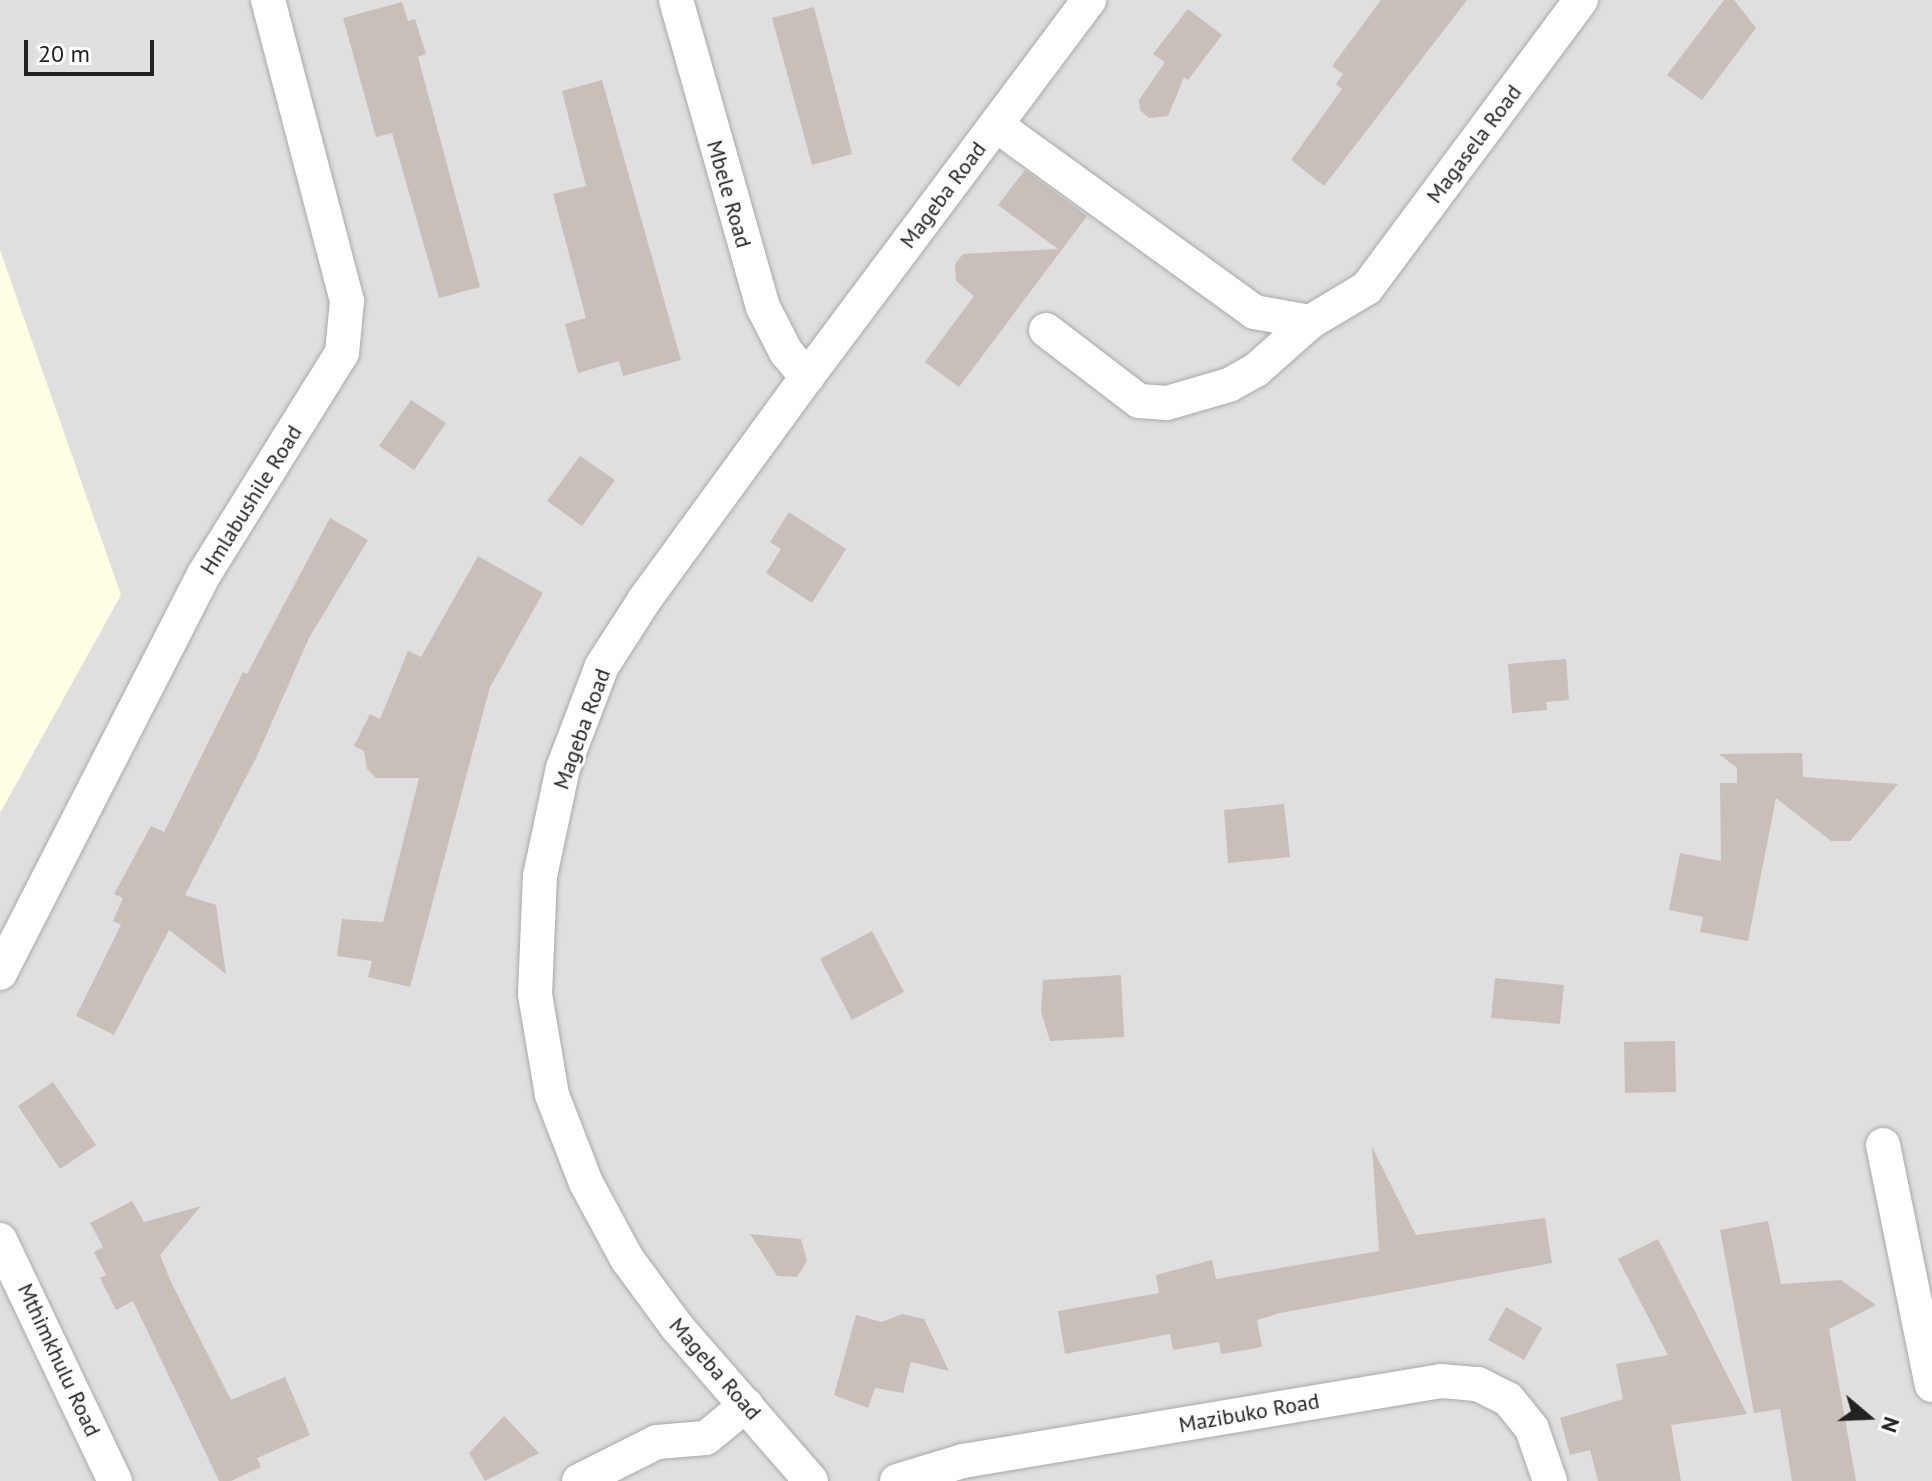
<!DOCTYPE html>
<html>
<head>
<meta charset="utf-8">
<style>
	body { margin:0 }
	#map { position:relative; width:1932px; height:1481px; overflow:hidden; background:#f2efe9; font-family:"PT Sans",sans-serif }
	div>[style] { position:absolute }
	.residential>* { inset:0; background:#e0dfdf }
	.education>* { inset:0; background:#ffffe5 }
	.building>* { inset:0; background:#c7bfb8 }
	.roads { filter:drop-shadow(0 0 2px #a9a9a9) drop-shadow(0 0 2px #a9a9a9) }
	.minor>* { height:34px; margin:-17px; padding:0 17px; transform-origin:17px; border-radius:17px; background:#fff }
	span { translate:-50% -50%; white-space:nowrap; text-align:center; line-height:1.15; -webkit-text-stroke:6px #fff; paint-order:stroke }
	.street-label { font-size:22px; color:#222 }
	.north { position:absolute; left:1828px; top:1377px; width:80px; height:80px; -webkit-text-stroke:6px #fff; paint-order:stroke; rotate:109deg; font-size:22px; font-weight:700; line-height:32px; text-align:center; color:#222 }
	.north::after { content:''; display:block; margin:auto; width:28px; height:36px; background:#222; clip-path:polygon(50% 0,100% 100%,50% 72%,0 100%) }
	.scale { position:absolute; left:24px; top:40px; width:130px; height:36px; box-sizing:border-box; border:4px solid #222; border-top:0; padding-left:10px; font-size:24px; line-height:28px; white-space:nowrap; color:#222; -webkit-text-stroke:6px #fff; paint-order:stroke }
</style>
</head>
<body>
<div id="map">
	<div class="residential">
		<div style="clip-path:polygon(0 0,1932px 0,1932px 1481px,0 1481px)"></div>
	</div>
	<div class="education">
		<div style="clip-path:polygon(0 250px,121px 595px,0 813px)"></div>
	</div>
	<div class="building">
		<div style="clip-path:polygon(1381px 0,1467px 0,1324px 186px,1291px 160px,1342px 89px,1336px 84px,1343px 74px,1332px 66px)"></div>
		<div style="clip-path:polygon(1724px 0,1734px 0,1756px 28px,1702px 100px,1667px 75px)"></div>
		<div style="clip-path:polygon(402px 2px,408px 21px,415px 19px,426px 54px,418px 57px,480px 287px,439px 298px,392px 133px,376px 137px,343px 18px)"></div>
		<div style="clip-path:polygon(814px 7px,852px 154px,812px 165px,772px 18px)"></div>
		<div style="clip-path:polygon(1188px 9px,1222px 35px,1188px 80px,1184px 77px,1168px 116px,1149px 118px,1140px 110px,1139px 100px,1165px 62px,1153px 54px)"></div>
		<div style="clip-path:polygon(602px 80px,681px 360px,623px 376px,619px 361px,578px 373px,565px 324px,586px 318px,553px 194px,586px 186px,562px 91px)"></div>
		<div style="clip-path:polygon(1025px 170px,1087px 216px,959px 387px,925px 362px,974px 296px,956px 281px,955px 264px,963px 254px,1058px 249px,998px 205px)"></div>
		<div style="clip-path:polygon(411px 400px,446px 423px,414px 470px,379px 446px)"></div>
		<div style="clip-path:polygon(580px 456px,615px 480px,582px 526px,547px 501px)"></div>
		<div style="clip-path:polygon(789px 512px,846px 549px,812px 603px,766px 573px,781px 549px,770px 542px)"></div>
		<div style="clip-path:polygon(330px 518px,368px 540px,309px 638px,257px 756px,185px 895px,216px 905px,226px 974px,169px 930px,114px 1035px,76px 1016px,121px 925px,113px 921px,123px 898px,114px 894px,151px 826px,164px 832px,243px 672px,247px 674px)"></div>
		<div style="clip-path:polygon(478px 556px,543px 593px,490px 687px,410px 987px,368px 977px,372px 961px,337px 956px,342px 919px,383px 922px,419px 778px,376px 778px,367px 769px,364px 751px,354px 746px,370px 714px,380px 719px,408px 651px,421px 657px)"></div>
		<div style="clip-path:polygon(1566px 659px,1569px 700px,1546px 702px,1547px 710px,1512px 713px,1508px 664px)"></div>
		<div style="clip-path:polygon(1802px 753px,1803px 777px,1898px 784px,1850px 841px,1831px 841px,1776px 798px,1748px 941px,1700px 932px,1703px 917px,1669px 910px,1680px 853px,1721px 861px,1720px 783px,1737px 783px,1737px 768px,1719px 754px)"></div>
		<div style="clip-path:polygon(1284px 804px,1290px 857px,1228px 863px,1224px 810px)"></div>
		<div style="clip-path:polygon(872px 931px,904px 992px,852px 1020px,820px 959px)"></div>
		<div style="clip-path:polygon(1121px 975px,1124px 1037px,1050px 1041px,1041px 1012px,1043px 980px)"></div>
		<div style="clip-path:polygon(1495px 978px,1564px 985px,1560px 1024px,1491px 1018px)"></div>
		<div style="clip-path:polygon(1675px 1041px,1676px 1092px,1625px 1093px,1624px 1042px)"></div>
		<div style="clip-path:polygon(53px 1082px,96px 1145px,60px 1169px,18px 1106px)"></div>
		<div style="clip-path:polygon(1372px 1147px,1416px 1235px,1545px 1218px,1552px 1263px,1280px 1313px,1257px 1320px,1262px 1347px,1221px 1354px,1219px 1342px,1173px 1350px,1170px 1334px,1065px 1354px,1058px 1311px,1159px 1293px,1156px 1275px,1212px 1260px,1216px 1279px,1379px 1251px)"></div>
		<div style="clip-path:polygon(132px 1201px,144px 1222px,201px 1206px,160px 1255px,171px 1282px,231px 1400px,285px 1377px,310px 1435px,257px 1458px,261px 1467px,231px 1481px,219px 1481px,133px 1301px,116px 1310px,100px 1278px,106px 1275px,94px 1252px,103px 1247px,90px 1223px)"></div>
		<div style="clip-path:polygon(1768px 1221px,1781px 1284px,1841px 1280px,1876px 1305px,1829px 1329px,1856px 1481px,1792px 1481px,1780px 1409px,1754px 1413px,1720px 1230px)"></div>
		<div style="clip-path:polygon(750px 1234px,801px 1239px,807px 1261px,797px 1277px,777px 1276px)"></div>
		<div style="clip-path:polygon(1658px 1239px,1747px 1414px,1671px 1425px,1681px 1481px,1598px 1481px,1590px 1450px,1570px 1455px,1560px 1418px,1623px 1399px,1616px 1364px,1668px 1355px,1618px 1259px)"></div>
		<div style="clip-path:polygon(1506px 1307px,1542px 1328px,1524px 1360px,1488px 1340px)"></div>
		<div style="clip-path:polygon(902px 1314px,924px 1319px,949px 1371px,911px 1362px,903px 1393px,875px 1388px,868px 1408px,834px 1395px,856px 1315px,882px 1322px)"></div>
		<div style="clip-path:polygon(504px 1416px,539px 1453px,485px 1481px,469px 1453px)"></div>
	</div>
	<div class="roads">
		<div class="minor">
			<div style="left:676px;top:0;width:319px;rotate:74.2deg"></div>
			<div style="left:763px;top:307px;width:51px;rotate:62.9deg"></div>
			<div style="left:786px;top:352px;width:33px;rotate:50deg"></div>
			<div style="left:996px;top:125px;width:319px;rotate:35.9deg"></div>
			<div style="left:1254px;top:312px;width:57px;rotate:10.1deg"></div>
			<div style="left:1310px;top:322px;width:66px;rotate:-30.8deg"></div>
			<div style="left:1367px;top:288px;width:359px;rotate:-53.4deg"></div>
			<div style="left:1046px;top:330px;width:117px;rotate:37.4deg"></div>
			<div style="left:1139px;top:401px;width:28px;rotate:4deg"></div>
			<div style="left:1167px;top:403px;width:65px;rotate:-16.2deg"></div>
			<div style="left:1229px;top:385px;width:31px;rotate:-29deg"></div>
			<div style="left:1256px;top:370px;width:72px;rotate:-41.6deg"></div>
			<div style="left:0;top:973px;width:446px;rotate:-62.9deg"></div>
			<div style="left:203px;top:576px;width:263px;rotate:-58.1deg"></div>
			<div style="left:342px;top:353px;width:52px;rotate:-84.5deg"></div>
			<div style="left:347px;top:301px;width:311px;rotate:-104.7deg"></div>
			<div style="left:1883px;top:1145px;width:245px;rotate:78.5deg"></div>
			<div style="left:0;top:1240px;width:267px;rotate:64.5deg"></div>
			<div style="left:579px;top:1481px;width:87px;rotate:-26.6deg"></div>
			<div style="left:657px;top:1442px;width:49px;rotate:-4.7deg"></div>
			<div style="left:706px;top:1438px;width:52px;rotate:-39.5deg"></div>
			<div style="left:811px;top:1481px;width:204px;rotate:-131deg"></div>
			<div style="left:677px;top:1327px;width:84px;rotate:-126.3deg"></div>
			<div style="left:627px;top:1259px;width:86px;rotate:-118.3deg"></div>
			<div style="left:586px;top:1183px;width:94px;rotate:-111.1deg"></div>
			<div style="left:552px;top:1095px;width:102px;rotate:-99.6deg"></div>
			<div style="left:535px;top:994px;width:118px;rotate:-87.6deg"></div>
			<div style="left:540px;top:876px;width:110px;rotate:-78deg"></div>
			<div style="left:563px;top:768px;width:109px;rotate:-69.1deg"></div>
			<div style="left:602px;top:666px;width:80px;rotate:-57.3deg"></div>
			<div style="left:645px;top:599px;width:275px;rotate:-53.9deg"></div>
			<div style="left:807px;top:377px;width:471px;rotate:-53.2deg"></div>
			<div style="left:897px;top:1481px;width:69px;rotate:-16.9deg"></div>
			<div style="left:963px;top:1461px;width:485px;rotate:-9.5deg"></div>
			<div style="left:1441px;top:1381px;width:37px;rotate:5deg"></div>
			<div style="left:1478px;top:1384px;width:34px;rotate:27deg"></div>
			<div style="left:1508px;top:1399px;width:38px;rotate:51deg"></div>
			<div style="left:1532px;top:1429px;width:55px;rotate:70.9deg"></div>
		</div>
	</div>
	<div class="street-label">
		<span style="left:1474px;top:144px;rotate:-53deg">Magasela Road</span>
		<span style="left:729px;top:194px;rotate:74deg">Mbele Road</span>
		<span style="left:943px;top:195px;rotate:-53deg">Mageba Road</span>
		<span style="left:251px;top:500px;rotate:-58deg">Hmlabushile Road</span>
		<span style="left:582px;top:729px;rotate:-70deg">Mageba Road</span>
		<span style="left:59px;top:1360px;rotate:65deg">Mthimkhulu Road</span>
		<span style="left:715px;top:1369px;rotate:49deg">Mageba Road</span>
		<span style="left:1249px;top:1413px;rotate:-10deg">Mazibuko Road</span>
	</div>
	<div class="north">N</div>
	<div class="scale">20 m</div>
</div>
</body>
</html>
